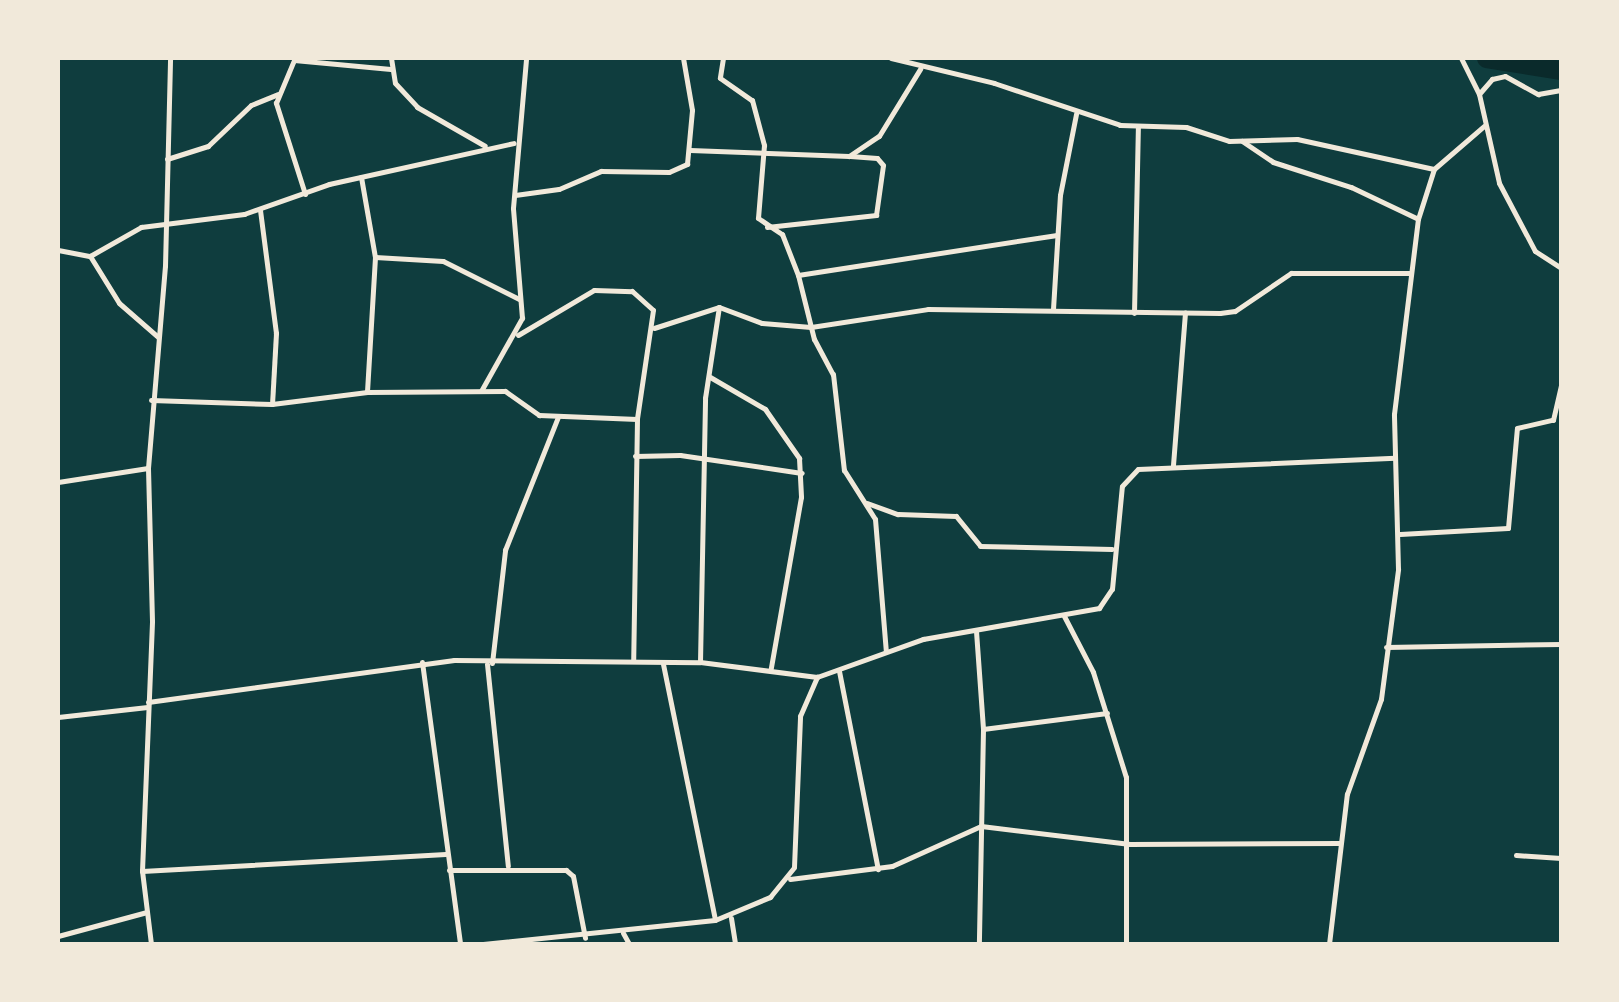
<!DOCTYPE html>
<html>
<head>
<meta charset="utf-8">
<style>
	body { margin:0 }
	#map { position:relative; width:1619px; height:1002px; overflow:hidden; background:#0f3d3e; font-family:Arial,sans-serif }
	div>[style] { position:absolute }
	.river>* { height:19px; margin:-9.5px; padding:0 9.5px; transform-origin:9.5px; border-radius:9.5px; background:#0a2a2b }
	.minor>* { height:5px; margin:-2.5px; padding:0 2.5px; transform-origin:2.5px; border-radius:2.5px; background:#f1e9da }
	span { translate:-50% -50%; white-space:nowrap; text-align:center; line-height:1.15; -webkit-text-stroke:5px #f1e9da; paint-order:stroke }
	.frame { position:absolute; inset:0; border:60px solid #f1e9da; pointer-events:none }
</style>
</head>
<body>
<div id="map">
	<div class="river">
		<div style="left:1486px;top:58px;width:76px;rotate:9.1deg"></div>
	</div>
	<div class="minor">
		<div style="left:391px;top:58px;width:25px;rotate:81deg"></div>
		<div style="left:395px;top:83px;width:33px;rotate:47deg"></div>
		<div style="left:417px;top:107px;width:78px;rotate:29.8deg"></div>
		<div style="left:723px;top:58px;width:20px;rotate:99deg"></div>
		<div style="left:720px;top:78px;width:39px;rotate:35deg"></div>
		<div style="left:752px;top:100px;width:47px;rotate:75.1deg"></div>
		<div style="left:764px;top:145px;width:73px;rotate:94.7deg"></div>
		<div style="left:758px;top:218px;width:29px;rotate:34deg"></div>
		<div style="left:782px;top:234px;width:44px;rotate:68.7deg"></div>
		<div style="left:798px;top:275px;width:66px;rotate:76deg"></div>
		<div style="left:814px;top:339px;width:40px;rotate:62deg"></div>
		<div style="left:833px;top:374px;width:97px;rotate:83.5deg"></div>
		<div style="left:844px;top:470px;width:58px;rotate:57.7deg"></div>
		<div style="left:875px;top:519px;width:133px;rotate:85.3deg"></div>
		<div style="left:891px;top:58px;width:106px;rotate:13.6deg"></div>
		<div style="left:994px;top:83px;width:133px;rotate:18.4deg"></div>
		<div style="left:1120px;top:125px;width:66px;rotate:1.7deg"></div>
		<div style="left:1186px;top:127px;width:45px;rotate:18deg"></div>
		<div style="left:1229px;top:141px;width:68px;rotate:-1.7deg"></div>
		<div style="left:1297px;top:139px;width:140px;rotate:12.4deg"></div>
		<div style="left:1461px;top:58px;width:40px;rotate:63.4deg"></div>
		<div style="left:1479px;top:94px;width:91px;rotate:77.3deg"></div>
		<div style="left:1499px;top:183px;width:77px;rotate:62.1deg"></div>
		<div style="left:1535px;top:251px;width:31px;rotate:33deg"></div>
		<div style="left:1479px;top:94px;width:20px;rotate:-49deg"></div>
		<div style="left:1492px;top:79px;width:13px;rotate:-13deg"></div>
		<div style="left:1505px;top:76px;width:38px;rotate:29deg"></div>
		<div style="left:1538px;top:94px;width:23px;rotate:-10deg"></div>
		<div style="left:1242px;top:141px;width:37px;rotate:34deg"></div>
		<div style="left:1273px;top:162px;width:82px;rotate:17.8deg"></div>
		<div style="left:1351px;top:187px;width:74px;rotate:25.5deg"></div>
		<div style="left:690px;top:150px;width:159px;rotate:2.2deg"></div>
		<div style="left:849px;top:156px;width:36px;rotate:-34deg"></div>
		<div style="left:879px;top:136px;width:79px;rotate:-58.5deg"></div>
		<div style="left:167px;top:159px;width:43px;rotate:-17.6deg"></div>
		<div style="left:208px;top:146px;width:59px;rotate:-43.6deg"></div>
		<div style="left:251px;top:105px;width:29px;rotate:-22deg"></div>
		<div style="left:361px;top:177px;width:81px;rotate:80.1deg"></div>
		<div style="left:375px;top:257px;width:135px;rotate:93.4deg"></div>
		<div style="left:305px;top:194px;width:96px;rotate:-107.7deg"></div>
		<div style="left:276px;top:103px;width:47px;rotate:-67.3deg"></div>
		<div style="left:294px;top:60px;width:97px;rotate:5.3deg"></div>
		<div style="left:515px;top:195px;width:44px;rotate:-7.8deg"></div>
		<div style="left:559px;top:189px;width:46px;rotate:-23.2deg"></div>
		<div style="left:601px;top:171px;width:68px;rotate:0.8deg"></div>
		<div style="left:669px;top:172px;width:20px;rotate:-24deg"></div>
		<div style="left:687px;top:164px;width:54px;rotate:-84.7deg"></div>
		<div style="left:692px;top:110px;width:53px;rotate:-99.8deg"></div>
		<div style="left:260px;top:210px;width:124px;rotate:82.6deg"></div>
		<div style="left:276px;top:333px;width:71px;rotate:93.2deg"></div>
		<div style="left:767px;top:227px;width:110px;rotate:-6.3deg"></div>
		<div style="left:876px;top:215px;width:50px;rotate:-82deg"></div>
		<div style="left:883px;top:165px;width:9px;rotate:-131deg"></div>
		<div style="left:877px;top:158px;width:27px;rotate:-176deg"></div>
		<div style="left:58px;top:250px;width:33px;rotate:11deg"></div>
		<div style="left:90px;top:256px;width:59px;rotate:-29.6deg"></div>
		<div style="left:141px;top:227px;width:104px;rotate:-7.2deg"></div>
		<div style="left:244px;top:214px;width:90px;rotate:-19.4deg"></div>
		<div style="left:329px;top:184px;width:189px;rotate:-12.5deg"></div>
		<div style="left:90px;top:256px;width:55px;rotate:58.3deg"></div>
		<div style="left:119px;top:303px;width:52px;rotate:41.1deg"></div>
		<div style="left:375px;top:257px;width:68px;rotate:3.4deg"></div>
		<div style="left:443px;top:261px;width:85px;rotate:26.6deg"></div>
		<div style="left:798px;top:275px;width:262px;rotate:-8.8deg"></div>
		<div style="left:1053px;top:309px;width:114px;rotate:-86.5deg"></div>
		<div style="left:1060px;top:195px;width:83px;rotate:-78.8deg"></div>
		<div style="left:1134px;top:313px;width:186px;rotate:-88.8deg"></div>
		<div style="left:654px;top:328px;width:68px;rotate:-17.9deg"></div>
		<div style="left:719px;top:307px;width:46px;rotate:20.4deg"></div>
		<div style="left:762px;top:323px;width:49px;rotate:4.7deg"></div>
		<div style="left:811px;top:327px;width:118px;rotate:-8.7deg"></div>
		<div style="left:928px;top:309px;width:292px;rotate:0.8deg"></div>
		<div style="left:1220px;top:313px;width:15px;rotate:-8deg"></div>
		<div style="left:1235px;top:311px;width:68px;rotate:-34.2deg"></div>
		<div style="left:1291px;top:273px;width:118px"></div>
		<div style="left:518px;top:335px;width:88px;rotate:-30.6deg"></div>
		<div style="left:594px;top:290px;width:38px;rotate:2deg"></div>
		<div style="left:632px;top:291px;width:28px;rotate:42deg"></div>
		<div style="left:653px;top:310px;width:110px;rotate:98.4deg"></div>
		<div style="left:637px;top:419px;width:242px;rotate:90.9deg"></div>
		<div style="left:710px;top:377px;width:64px;rotate:30.2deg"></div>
		<div style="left:765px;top:409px;width:60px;rotate:55.2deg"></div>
		<div style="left:799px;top:458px;width:39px;rotate:87deg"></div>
		<div style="left:801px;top:497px;width:174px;rotate:100deg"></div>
		<div style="left:481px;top:391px;width:84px;rotate:-60.7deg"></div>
		<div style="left:522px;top:318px;width:110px;rotate:-94.7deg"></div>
		<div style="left:513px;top:208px;width:151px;rotate:-85deg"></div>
		<div style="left:151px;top:400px;width:121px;rotate:1.9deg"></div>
		<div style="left:272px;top:404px;width:96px;rotate:-7.2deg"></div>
		<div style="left:367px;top:392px;width:138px;rotate:-0.4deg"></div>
		<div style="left:505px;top:391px;width:42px;rotate:35.2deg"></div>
		<div style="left:539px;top:415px;width:98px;rotate:2.3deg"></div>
		<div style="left:635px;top:456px;width:45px;rotate:-1.3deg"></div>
		<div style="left:680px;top:455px;width:123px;rotate:8.4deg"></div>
		<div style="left:1173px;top:465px;width:153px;rotate:-85.5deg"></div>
		<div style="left:58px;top:482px;width:91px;rotate:-8.8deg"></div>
		<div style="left:867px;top:503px;width:33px;rotate:20deg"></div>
		<div style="left:898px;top:514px;width:58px;rotate:2deg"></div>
		<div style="left:956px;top:516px;width:38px;rotate:51deg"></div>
		<div style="left:980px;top:546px;width:132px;rotate:1.3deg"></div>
		<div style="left:1400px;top:534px;width:108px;rotate:-3.2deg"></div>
		<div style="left:1508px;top:528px;width:100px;rotate:-84.9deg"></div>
		<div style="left:1517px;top:428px;width:37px;rotate:-13deg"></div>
		<div style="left:1553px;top:420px;width:35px;rotate:-77deg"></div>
		<div style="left:1064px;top:616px;width:63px;rotate:62.6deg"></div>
		<div style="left:1093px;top:672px;width:110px;rotate:72.6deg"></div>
		<div style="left:1126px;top:777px;width:167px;rotate:90deg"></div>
		<div style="left:976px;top:631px;width:98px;rotate:85.9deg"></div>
		<div style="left:983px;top:729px;width:215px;rotate:91.1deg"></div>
		<div style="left:1386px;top:647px;width:175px;rotate:-1deg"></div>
		<div style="left:422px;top:662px;width:285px;rotate:82.3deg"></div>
		<div style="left:700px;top:662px;width:264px;rotate:-88.9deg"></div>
		<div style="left:705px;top:398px;width:92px;rotate:-81.3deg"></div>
		<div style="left:492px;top:663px;width:114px;rotate:-83.4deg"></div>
		<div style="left:505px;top:550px;width:143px;rotate:-68.3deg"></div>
		<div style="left:487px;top:664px;width:203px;rotate:84.1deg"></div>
		<div style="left:663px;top:664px;width:261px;rotate:78.5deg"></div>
		<div style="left:839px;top:671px;width:202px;rotate:78.9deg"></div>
		<div style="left:148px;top:702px;width:309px;rotate:-7.8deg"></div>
		<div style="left:454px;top:660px;width:246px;rotate:0.5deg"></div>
		<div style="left:700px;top:662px;width:118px;rotate:7.3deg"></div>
		<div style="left:817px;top:677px;width:113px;rotate:-19.7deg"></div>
		<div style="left:923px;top:639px;width:179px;rotate:-10deg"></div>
		<div style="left:1099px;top:608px;width:23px;rotate:-56deg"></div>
		<div style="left:1112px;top:589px;width:103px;rotate:-84.5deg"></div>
		<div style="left:1122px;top:486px;width:23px;rotate:-47deg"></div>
		<div style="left:1138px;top:469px;width:257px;rotate:-2.5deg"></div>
		<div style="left:58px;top:717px;width:90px;rotate:-6.4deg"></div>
		<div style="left:983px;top:729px;width:125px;rotate:-7.4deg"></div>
		<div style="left:1516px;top:855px;width:45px;rotate:3.8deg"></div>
		<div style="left:449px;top:870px;width:117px"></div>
		<div style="left:566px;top:870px;width:9px;rotate:41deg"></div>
		<div style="left:573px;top:876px;width:63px;rotate:79deg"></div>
		<div style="left:142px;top:871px;width:304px;rotate:-3.2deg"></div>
		<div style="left:790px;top:879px;width:103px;rotate:-7.3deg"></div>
		<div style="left:892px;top:866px;width:98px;rotate:-24.2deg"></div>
		<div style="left:981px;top:826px;width:150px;rotate:6.9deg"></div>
		<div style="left:1130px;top:844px;width:210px;rotate:-0.3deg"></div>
		<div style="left:731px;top:918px;width:26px;rotate:81deg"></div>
		<div style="left:623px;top:933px;width:13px;rotate:61deg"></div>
		<div style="left:58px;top:936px;width:92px;rotate:-15.1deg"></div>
		<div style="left:151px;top:944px;width:74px;rotate:-97deg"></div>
		<div style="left:142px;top:871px;width:250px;rotate:-87.7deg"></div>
		<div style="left:152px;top:621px;width:153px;rotate:-91.5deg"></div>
		<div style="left:148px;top:468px;width:203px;rotate:-85.2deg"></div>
		<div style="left:165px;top:266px;width:208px;rotate:-88.6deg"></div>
		<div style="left:375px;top:944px;width:87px"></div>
		<div style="left:483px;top:944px;width:233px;rotate:-5.9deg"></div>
		<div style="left:715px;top:920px;width:60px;rotate:-22.7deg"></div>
		<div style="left:770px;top:897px;width:38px;rotate:-51deg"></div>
		<div style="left:794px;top:867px;width:151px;rotate:-87.7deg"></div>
		<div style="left:800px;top:716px;width:43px;rotate:-66.4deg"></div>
		<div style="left:1329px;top:944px;width:151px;rotate:-83.2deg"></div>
		<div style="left:1347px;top:794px;width:101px;rotate:-70.3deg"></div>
		<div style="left:1381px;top:699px;width:131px;rotate:-82.5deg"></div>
		<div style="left:1398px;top:569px;width:155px;rotate:-91.5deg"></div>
		<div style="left:1394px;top:414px;width:196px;rotate:-83deg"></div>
		<div style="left:1418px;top:219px;width:52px;rotate:-72.3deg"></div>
		<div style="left:1434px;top:169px;width:66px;rotate:-40.7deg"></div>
	</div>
	<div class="frame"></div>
</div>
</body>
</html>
